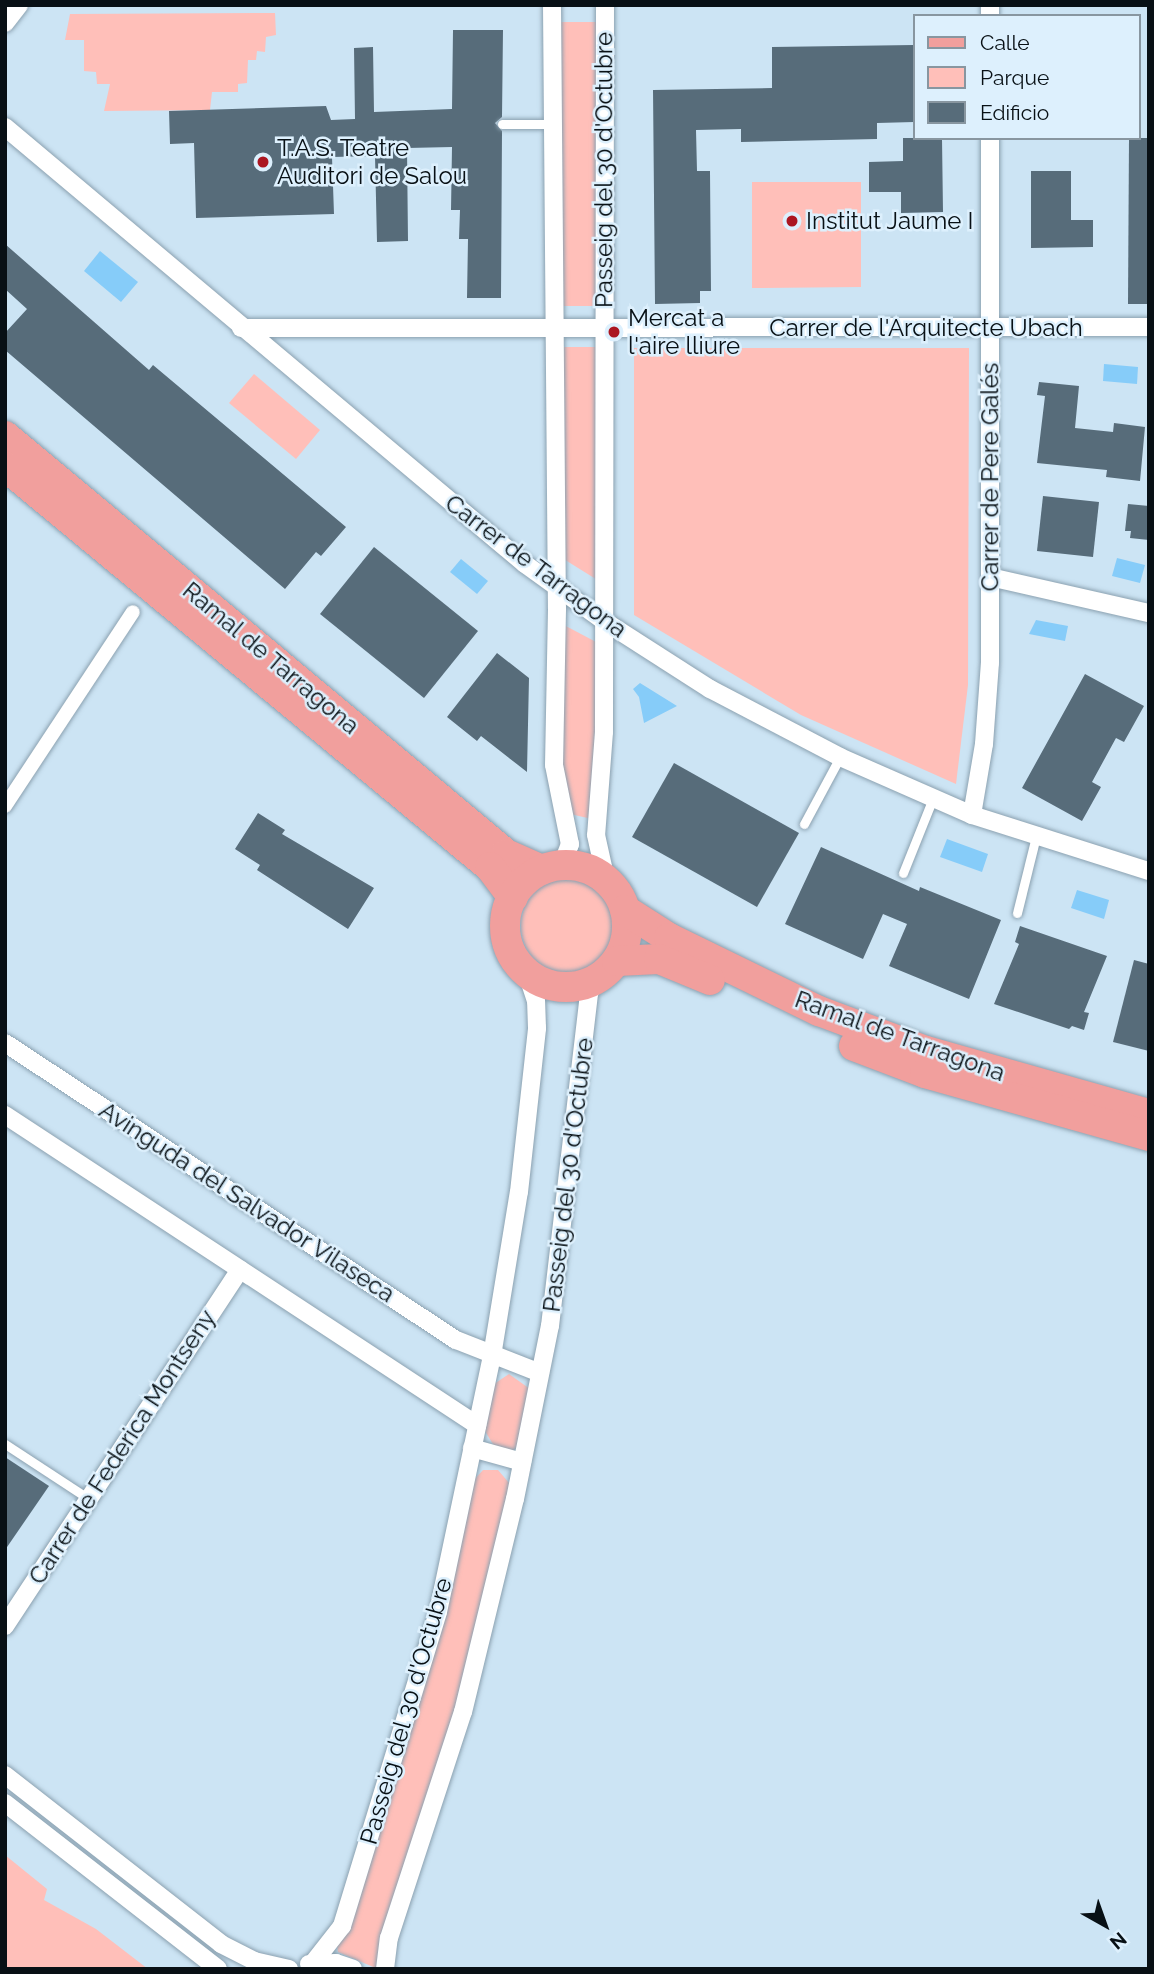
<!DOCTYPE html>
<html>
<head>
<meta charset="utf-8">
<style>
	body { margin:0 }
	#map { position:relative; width:1154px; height:1974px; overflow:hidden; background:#cce4f4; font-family:Raleway,sans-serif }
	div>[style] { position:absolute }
	.green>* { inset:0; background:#ffbfb9 }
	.round { border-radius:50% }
	.water>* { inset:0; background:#86ccf9 }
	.building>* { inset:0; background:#576c7a }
	.roads { filter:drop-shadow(0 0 2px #8ba1b0) drop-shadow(0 0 2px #8ba1b0) }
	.service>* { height:9px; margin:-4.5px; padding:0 4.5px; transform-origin:4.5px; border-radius:4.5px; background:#fff }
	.pedestrian>* { height:14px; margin:-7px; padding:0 7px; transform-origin:7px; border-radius:7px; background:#fff }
	.minor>* { height:18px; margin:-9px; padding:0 9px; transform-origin:9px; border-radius:9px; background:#fff }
	.primary>* { height:30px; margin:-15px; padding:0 15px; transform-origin:15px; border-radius:15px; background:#f19f9d }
	.primary>.ring { margin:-15px; padding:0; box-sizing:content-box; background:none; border:30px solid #f19f9d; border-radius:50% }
	.dots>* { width:19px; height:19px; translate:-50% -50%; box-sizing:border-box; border:4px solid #ddf0fd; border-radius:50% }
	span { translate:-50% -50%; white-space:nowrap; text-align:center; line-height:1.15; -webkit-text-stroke:5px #ddf0fd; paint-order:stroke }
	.poi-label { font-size:24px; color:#081015 }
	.left { translate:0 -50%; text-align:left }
	.street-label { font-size:24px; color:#081015 }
	.frame { position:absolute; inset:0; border:7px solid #081015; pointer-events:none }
	.legend { position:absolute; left:913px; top:14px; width:228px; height:126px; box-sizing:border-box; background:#ddf0fd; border:2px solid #8896a0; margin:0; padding:9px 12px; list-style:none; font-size:21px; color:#081015 }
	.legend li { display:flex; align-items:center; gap:14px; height:35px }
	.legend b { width:35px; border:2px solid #8896a0 }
	.north { position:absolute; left:1070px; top:1890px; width:70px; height:70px; -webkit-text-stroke:5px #ddf0fd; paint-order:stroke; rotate:140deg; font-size:19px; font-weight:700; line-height:28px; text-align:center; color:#081015 }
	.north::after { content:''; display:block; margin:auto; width:24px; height:32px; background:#081015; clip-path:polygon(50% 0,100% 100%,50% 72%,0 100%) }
</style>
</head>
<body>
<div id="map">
	<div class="green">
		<div style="clip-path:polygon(275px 13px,276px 35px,266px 37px,265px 52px,257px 51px,256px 60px,248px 60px,247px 83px,238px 84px,238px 92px,212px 92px,210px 110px,104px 111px,110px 84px,97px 84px,96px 72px,84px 71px,84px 40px,65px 40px,70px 14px)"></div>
		<div style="clip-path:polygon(560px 22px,598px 22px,597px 306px,559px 306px)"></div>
		<div style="clip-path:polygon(752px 182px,861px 182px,861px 287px,752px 288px)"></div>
		<div style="clip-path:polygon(561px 347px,599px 347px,599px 581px,562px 558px)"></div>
		<div style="clip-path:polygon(634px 348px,969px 348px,968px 685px,956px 784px,801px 715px,634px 615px)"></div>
		<div style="clip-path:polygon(254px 374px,320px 430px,296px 459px,229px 403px)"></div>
		<div style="clip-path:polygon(562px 624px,598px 643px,592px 819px,570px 814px,561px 784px)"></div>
		<div class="round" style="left:521px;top:879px;width:94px;height:94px"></div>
		<div style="clip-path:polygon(509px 1374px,530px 1389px,520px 1445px,512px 1451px,494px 1446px,485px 1431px,494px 1384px)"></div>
		<div style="clip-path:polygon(483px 1470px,498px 1470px,510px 1484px,470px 1666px,378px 1969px,338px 1952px,337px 1946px,396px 1779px,428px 1672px,473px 1481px)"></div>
		<div style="clip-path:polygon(5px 1855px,47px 1889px,44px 1900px,96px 1929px,148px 1969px,5px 1969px)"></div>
	</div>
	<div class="water">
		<div style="clip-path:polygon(100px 251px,138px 282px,121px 302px,84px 271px)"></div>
		<div style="clip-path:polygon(1104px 364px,1138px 367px,1137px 384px,1103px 381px)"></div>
		<div style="clip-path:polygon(1117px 558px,1145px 565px,1140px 583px,1112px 576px)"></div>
		<div style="clip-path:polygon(461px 559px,488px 581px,477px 594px,450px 572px)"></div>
		<div style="clip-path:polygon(1036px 620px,1068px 626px,1065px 641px,1029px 634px)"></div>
		<div style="clip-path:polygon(640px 683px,677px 706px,644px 723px,639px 697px,633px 689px)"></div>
		<div style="clip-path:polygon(947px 839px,988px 854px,982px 872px,940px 857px)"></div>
		<div style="clip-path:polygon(1077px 890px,1109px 900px,1104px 919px,1071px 908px)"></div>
	</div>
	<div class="building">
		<div style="clip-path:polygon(453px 30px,503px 30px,502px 117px,495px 123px,502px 131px,501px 298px,467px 298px,468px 239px,459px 239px,460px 210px,451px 210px,452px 147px,407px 148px,408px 241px,377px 242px,375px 156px,332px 157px,334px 214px,196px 218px,194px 143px,170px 144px,169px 111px,326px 106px,331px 120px,355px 119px,354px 48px,373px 47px,374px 112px,452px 109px)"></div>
		<div style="clip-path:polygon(914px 45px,914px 122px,877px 123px,877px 139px,741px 142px,741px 129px,696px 130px,697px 171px,710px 171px,711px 291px,700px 291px,700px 303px,655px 304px,653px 90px,772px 88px,772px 47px)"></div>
		<div style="clip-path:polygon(903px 138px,942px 138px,943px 212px,901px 213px,901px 192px,869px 192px,869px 162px,903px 161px)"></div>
		<div style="clip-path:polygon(1129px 138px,1148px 138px,1149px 304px,1128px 304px)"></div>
		<div style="clip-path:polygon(1031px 171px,1071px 171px,1071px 220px,1093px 220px,1093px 247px,1031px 248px)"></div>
		<div style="clip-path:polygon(5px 244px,149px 370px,153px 365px,346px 527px,321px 556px,316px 552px,285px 589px,5px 350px,5px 333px,27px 309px,5px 289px)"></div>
		<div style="clip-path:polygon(1039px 382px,1079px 386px,1075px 428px,1113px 432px,1114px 423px,1145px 427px,1140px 481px,1106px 477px,1107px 470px,1037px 463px,1045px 396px,1037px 395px)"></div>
		<div style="clip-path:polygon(1043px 496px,1099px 502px,1093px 557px,1037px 551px)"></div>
		<div style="clip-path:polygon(1128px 504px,1149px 506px,1149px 540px,1130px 538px,1131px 531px,1125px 531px)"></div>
		<div style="clip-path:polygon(374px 547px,478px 631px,424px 698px,320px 614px)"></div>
		<div style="clip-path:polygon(497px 653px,529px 678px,527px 772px,481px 736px,477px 741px,447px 717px)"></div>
		<div style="clip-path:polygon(1085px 674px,1144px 706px,1124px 742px,1116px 738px,1092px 782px,1101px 787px,1082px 821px,1022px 788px)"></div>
		<div style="clip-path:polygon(674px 763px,799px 833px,757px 907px,632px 837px)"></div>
		<div style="clip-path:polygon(258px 813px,285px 830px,282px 834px,374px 888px,348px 929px,257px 870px,260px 865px,235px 849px)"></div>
		<div style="clip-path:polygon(821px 847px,919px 891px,920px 887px,1001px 920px,969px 999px,889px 966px,907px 924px,883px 914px,863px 959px,785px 924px)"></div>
		<div style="clip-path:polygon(1020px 926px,1107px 956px,1084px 1012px,1089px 1013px,1084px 1030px,1072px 1026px,1069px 1029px,994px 1004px,1019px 944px,1015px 942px)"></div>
		<div style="clip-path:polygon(1134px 960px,1149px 964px,1149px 1051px,1113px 1042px)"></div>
		<div style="clip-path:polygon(5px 1457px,49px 1486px,5px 1550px)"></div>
	</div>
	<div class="roads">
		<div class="service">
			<div style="left:502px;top:124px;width:52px"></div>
			<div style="left:804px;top:824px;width:76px;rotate:-61.8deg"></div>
			<div style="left:903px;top:873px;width:81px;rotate:-68.2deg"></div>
			<div style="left:1017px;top:913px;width:79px;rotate:-76.1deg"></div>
			<div style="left:5px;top:1444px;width:100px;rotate:33.2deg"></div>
		</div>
		<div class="pedestrian">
			<div style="left:5px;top:806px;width:232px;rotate:-56.6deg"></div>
		</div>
		<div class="minor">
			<div style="left:552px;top:5px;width:604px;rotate:89.53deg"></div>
			<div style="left:557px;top:609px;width:156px;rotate:91.1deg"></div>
			<div style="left:554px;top:765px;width:81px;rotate:78.6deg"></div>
			<div style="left:570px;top:844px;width:22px;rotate:111deg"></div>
			<div style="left:605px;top:5px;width:727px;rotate:90.08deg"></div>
			<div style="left:604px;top:732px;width:103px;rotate:94.4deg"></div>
			<div style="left:596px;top:835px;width:46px;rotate:77.5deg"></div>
			<div style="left:990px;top:16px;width:11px;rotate:-90deg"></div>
			<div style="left:5px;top:23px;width:23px;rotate:-52deg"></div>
			<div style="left:5px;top:127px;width:679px;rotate:40.04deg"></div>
			<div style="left:525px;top:564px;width:97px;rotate:35.8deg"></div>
			<div style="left:604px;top:621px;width:126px;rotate:32.7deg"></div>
			<div style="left:710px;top:689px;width:147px;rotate:27.6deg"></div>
			<div style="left:840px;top:757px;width:144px;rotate:23.7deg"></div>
			<div style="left:972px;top:815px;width:186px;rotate:17.6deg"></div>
			<div style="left:241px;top:328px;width:908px;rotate:-0.06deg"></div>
			<div style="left:990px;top:577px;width:163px;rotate:12.8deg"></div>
			<div style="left:972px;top:815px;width:72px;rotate:-80.4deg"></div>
			<div style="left:984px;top:744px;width:81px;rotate:-85.8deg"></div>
			<div style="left:990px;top:663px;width:525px;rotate:-90deg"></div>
			<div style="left:5px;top:1043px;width:540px;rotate:33.37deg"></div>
			<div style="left:456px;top:1340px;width:90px;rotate:21.4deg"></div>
			<div style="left:5px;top:1115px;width:565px;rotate:33.3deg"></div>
			<div style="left:472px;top:1448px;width:52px;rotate:15.6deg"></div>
			<div style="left:5px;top:1626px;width:427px;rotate:-56.6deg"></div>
			<div style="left:5px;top:1775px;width:274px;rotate:38deg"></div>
			<div style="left:221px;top:1944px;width:37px;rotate:27deg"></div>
			<div style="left:254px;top:1961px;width:36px;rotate:13deg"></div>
			<div style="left:5px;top:1803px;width:270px;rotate:37.9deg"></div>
			<div style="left:313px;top:1963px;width:47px;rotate:-51.9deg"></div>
			<div style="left:342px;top:1926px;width:328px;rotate:-73deg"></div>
			<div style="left:438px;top:1612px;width:262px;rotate:-78.1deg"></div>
			<div style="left:492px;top:1356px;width:166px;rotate:-80.7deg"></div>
			<div style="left:519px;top:1192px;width:165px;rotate:-83.7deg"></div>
			<div style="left:537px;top:1028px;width:27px;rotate:-92deg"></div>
			<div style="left:536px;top:1001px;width:28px;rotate:-108deg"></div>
			<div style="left:309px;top:1964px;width:27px;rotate:-2deg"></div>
			<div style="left:336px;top:1963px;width:18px;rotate:19deg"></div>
			<div style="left:385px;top:1969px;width:31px;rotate:-83deg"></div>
			<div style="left:389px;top:1938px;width:238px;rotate:-71.9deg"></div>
			<div style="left:463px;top:1712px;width:219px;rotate:-76.3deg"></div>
			<div style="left:515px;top:1499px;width:177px;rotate:-78.6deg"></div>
			<div style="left:550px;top:1326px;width:335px;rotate:-83.3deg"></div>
			<div style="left:589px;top:993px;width:16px;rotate:-60deg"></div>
		</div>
		<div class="primary">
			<div style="left:5px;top:436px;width:652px;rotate:39.84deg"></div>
			<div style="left:506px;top:854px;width:39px;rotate:24deg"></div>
			<div style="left:5px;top:466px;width:629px;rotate:39.58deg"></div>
			<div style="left:490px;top:867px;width:38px;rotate:53deg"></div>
			<div class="ring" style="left:505px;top:865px;width:92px;height:92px"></div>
			<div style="left:625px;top:910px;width:52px;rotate:32.5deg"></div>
			<div style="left:669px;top:938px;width:167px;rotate:26deg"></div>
			<div style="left:819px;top:1011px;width:114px;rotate:20.5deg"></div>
			<div style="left:926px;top:1051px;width:232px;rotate:15.8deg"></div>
			<div style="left:617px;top:961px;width:42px;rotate:-2.7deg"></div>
			<div style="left:659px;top:959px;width:55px;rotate:22.4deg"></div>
			<div style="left:854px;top:1046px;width:76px;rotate:20.8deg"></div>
			<div style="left:925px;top:1073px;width:233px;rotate:15.7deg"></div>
		</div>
	</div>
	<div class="dots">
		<div style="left:263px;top:162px;background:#ab1621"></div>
		<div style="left:792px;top:221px;background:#ab1621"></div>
		<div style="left:614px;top:332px;background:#ab1621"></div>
	</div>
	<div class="poi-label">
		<span class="left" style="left:277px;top:162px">T.A.S. Teatre<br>Auditori de Salou</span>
		<span class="left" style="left:806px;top:221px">Institut Jaume I</span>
		<span class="left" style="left:628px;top:332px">Mercat a<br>l'aire lliure</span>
	</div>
	<div class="street-label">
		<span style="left:604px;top:170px;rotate:-90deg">Passeig del 30 d'Octubre</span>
		<span style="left:926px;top:328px">Carrer de l'Arquitecte Ubach</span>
		<span style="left:990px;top:477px;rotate:-90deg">Carrer de Pere Galés</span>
		<span style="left:536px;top:566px;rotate:37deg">Carrer de Tarragona</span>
		<span style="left:271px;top:658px;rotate:40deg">Ramal de Tarragona</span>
		<span style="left:900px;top:1036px;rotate:20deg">Ramal de Tarragona</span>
		<span style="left:568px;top:1175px;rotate:-83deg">Passeig del 30 d'Octubre</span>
		<span style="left:247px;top:1202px;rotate:33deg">Avinguda del Salvador Vilaseca</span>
		<span style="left:122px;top:1447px;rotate:-57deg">Carrer de Federica Montseny</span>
		<span style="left:406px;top:1711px;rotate:-74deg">Passeig del 30 d'Octubre</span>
	</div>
	<div class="frame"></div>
	<ul class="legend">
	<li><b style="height:9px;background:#f19f9d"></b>Calle</li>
	<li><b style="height:19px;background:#ffbfb9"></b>Parque</li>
	<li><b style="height:19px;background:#576c7a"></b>Edificio</li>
	</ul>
	<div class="north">N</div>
</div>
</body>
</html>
